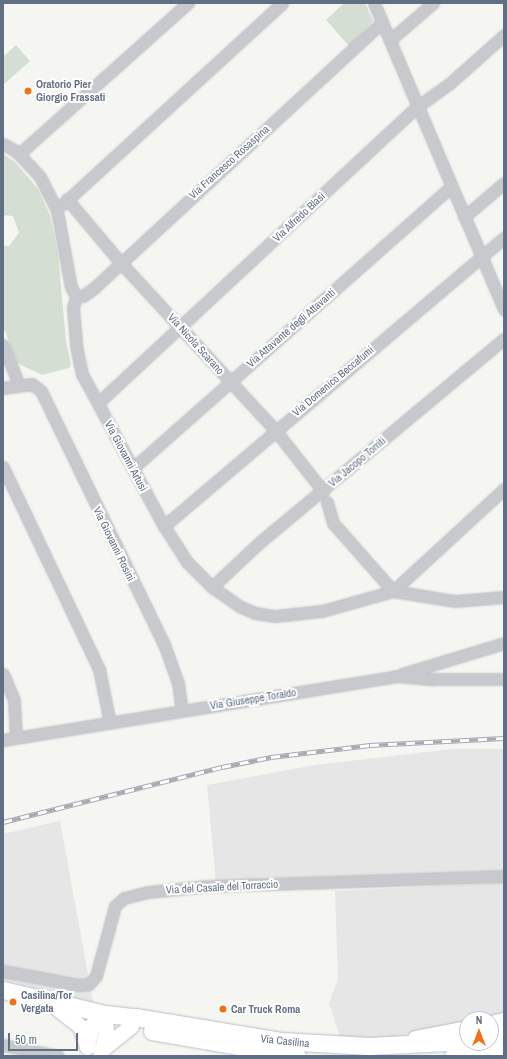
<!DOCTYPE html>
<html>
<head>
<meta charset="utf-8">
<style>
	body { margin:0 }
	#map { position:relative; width:507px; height:1059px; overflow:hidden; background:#f5f6f1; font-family:"Archivo Narrow",sans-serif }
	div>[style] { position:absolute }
	.built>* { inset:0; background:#e5e6e5 }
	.green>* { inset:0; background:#d4ded2 }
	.roads { filter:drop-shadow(0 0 1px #bbbec3) drop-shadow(0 0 1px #bbbec3) }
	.street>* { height:11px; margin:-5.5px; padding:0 5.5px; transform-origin:5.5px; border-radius:5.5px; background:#c7c9cd }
	.secondary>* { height:15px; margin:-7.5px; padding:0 7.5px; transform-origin:7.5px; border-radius:7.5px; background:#fff }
	.primary>* { height:17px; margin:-8.5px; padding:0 8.5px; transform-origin:8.5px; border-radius:8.5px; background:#fff }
	.rail>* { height:4.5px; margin-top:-2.25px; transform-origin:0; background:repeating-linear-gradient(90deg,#fff 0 9px,#a6aab1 0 18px); box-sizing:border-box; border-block:1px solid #a6aab1 }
	.dots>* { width:11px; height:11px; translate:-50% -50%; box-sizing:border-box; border:2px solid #fff; border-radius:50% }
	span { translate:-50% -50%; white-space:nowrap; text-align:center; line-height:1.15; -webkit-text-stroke:4px #fff; paint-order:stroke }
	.poi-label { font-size:11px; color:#616f85; font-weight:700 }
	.left { translate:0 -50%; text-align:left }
	.street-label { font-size:11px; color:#616f85 }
	.frame { position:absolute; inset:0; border:4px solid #616f85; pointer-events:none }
	.north { position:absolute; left:459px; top:1011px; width:40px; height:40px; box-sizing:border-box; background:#fff; border:1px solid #c0c5ce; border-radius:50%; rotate:0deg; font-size:11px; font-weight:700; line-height:16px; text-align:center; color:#616f85 }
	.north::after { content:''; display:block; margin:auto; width:14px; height:18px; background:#f47012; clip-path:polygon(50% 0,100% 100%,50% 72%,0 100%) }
	.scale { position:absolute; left:8px; top:1033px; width:70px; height:18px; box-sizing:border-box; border:2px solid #616f85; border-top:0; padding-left:5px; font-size:12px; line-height:14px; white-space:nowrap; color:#616f85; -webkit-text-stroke:3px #fff; paint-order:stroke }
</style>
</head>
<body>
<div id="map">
	<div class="built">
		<div style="clip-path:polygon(452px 749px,504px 749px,504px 871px,216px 883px,207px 785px,315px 765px)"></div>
		<div style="clip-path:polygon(60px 821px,93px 1002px,3px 980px,3px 834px)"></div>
		<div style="clip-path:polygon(504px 883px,504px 1015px,486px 1019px,467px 1019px,467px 1023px,384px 1038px,340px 1037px,329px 1003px,338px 979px,335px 891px)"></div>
	</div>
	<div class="green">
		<div style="clip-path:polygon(344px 3px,365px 3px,373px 21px,349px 46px,326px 20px)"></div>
		<div style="clip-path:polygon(16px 45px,30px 61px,3px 85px,3px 57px)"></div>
		<div style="clip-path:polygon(3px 154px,15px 162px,38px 189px,50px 215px,58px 253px,66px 341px,71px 365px,69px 368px,42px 375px,17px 363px,3px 326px,3px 246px,9px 246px,19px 233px,13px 216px,3px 215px)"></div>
	</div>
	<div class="roads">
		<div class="street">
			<div style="left:374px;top:3px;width:333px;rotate:67deg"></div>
			<div style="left:390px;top:40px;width:57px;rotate:-40.7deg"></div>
			<div style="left:3px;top:144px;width:15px;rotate:28deg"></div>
			<div style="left:16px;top:151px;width:35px;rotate:47deg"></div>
			<div style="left:40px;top:177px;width:38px;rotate:63deg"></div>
			<div style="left:57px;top:211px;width:77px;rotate:79.6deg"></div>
			<div style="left:71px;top:287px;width:10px;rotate:61deg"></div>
			<div style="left:76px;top:296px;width:12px;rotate:104deg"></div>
			<div style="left:73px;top:308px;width:38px;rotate:85deg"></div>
			<div style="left:76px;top:346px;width:29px;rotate:78deg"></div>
			<div style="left:82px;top:374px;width:173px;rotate:61.7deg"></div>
			<div style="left:164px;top:526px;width:43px;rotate:57.4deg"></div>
			<div style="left:187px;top:562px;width:35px;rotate:45deg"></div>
			<div style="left:212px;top:587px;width:35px;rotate:35deg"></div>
			<div style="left:241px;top:607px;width:15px;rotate:23deg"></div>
			<div style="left:255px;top:613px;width:20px;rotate:9deg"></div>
			<div style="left:275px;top:616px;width:47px;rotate:-6.1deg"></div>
			<div style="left:322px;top:611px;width:74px;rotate:-15.7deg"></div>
			<div style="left:393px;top:591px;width:63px;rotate:9.2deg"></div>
			<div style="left:455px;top:601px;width:49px;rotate:-4.7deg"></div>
			<div style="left:19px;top:154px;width:227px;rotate:-41.8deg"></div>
			<div style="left:67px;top:199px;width:82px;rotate:49.9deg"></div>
			<div style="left:120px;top:262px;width:229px;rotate:47.3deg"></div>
			<div style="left:275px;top:430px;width:78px;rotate:51.8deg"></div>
			<div style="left:63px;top:204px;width:297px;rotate:-42.5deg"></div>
			<div style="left:464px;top:217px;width:52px;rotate:-40.4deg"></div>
			<div style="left:76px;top:296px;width:7px"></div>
			<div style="left:83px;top:296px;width:14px;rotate:-36deg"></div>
			<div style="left:94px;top:288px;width:392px;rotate:-42.7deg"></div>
			<div style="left:3px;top:345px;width:43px;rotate:68.2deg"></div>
			<div style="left:3px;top:388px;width:29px;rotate:-8deg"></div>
			<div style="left:32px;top:384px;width:11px;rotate:38deg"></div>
			<div style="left:41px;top:391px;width:281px;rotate:64.1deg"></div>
			<div style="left:164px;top:644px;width:41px;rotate:70.3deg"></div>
			<div style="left:178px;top:683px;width:28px;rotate:82deg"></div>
			<div style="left:98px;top:403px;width:435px;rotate:-42.9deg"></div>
			<div style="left:417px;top:107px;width:39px;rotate:-36deg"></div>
			<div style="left:449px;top:84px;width:74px;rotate:-41.7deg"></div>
			<div style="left:3px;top:467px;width:224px;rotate:64.6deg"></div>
			<div style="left:99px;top:669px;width:55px;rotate:78.5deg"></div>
			<div style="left:133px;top:468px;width:424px;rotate:-41.5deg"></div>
			<div style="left:327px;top:502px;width:22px;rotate:74deg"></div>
			<div style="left:333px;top:523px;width:91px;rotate:48.6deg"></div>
			<div style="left:164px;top:526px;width:446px;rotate:-40.3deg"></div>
			<div style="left:212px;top:587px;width:66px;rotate:-43.2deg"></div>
			<div style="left:260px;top:542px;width:317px;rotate:-39.8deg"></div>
			<div style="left:393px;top:591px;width:151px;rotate:-42.6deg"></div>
			<div style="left:3px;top:674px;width:28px;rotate:67deg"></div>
			<div style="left:14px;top:700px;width:38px;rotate:87deg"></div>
			<div style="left:402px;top:674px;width:107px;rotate:-16.9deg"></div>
			<div style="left:3px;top:740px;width:398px;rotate:-9.2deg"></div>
			<div style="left:396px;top:676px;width:37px;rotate:5deg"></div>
			<div style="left:433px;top:679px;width:71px"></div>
			<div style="left:3px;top:971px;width:77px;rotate:10.4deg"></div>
			<div style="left:79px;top:985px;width:10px;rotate:-6deg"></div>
			<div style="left:89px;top:984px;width:11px;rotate:-49deg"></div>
			<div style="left:96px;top:976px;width:73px;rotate:-74.8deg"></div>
			<div style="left:115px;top:906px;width:12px;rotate:-42deg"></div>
			<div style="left:124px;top:898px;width:25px;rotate:-14deg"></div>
			<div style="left:148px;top:892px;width:60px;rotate:-5.7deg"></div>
			<div style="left:208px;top:886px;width:296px;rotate:-1.9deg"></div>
			<div style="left:3px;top:1045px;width:56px;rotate:11.3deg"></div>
		</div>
		<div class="secondary">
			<div style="left:49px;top:1002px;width:39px;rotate:38deg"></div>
			<div style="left:80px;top:1026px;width:21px;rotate:71deg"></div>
			<div style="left:491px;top:1023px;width:13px;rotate:-13deg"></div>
			<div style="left:415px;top:1038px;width:53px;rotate:-10.9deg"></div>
			<div style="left:87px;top:1047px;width:23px;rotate:-77deg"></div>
			<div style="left:92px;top:1025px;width:17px;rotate:-40deg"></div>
			<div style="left:105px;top:1014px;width:18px;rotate:87deg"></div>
			<div style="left:106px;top:1032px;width:17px;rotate:103deg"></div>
			<div style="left:100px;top:1051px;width:40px;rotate:-39deg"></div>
		</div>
		<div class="primary">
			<div style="left:3px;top:990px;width:105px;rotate:13.2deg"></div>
			<div style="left:105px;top:1014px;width:30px;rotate:6deg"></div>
			<div style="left:135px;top:1017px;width:149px;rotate:9.3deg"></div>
			<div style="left:282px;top:1041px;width:87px;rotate:3.3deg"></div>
			<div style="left:369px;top:1046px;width:98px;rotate:-2.9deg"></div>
			<div style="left:152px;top:1031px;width:147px;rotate:9.8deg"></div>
			<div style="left:491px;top:1038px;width:13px;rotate:-9deg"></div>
			<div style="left:453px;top:1056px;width:51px;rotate:-7.8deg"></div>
		</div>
	</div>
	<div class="rail">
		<div style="left:3px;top:822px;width:226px;rotate:-14.1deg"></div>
		<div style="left:222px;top:767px;width:50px;rotate:-11.5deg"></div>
		<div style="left:271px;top:757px;width:100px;rotate:-6.9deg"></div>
		<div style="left:370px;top:745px;width:134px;rotate:-3deg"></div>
	</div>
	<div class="dots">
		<div style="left:28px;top:91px;background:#f47012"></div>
		<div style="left:13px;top:1002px;background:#f47012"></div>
		<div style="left:223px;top:1009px;background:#f47012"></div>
	</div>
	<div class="poi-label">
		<span class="left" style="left:36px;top:91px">Oratorio Pier<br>Giorgio Frassati</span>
		<span class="left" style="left:21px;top:1002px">Casilina/Tor<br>Vergata</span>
		<span class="left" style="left:231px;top:1009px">Car Truck Roma</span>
	</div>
	<div class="street-label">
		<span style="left:229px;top:162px;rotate:-42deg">Via Francesco Rosaspina</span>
		<span style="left:299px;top:217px;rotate:-43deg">Via Alfredo Blasi</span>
		<span style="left:291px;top:328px;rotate:-41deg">Via Attavante degli Attavanti</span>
		<span style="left:196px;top:344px;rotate:48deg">Via Nicola Scarano</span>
		<span style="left:333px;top:381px;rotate:-40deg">Via Domenico Beccafumi</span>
		<span style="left:126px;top:456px;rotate:62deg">Via Giovanni Artusi</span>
		<span style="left:357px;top:462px;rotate:-40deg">Via Jacopo Torriti</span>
		<span style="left:114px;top:544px;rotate:64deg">Via Giovanni Rosini</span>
		<span style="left:253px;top:699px;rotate:-9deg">Via Giuseppe Toraldo</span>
		<span style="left:222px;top:887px;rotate:-3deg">Via del Casale del Torraccio</span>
		<span style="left:285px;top:1041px;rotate:6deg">Via Casilina</span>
	</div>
	<div class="frame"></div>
	<div class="north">N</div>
	<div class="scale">50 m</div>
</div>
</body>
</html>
